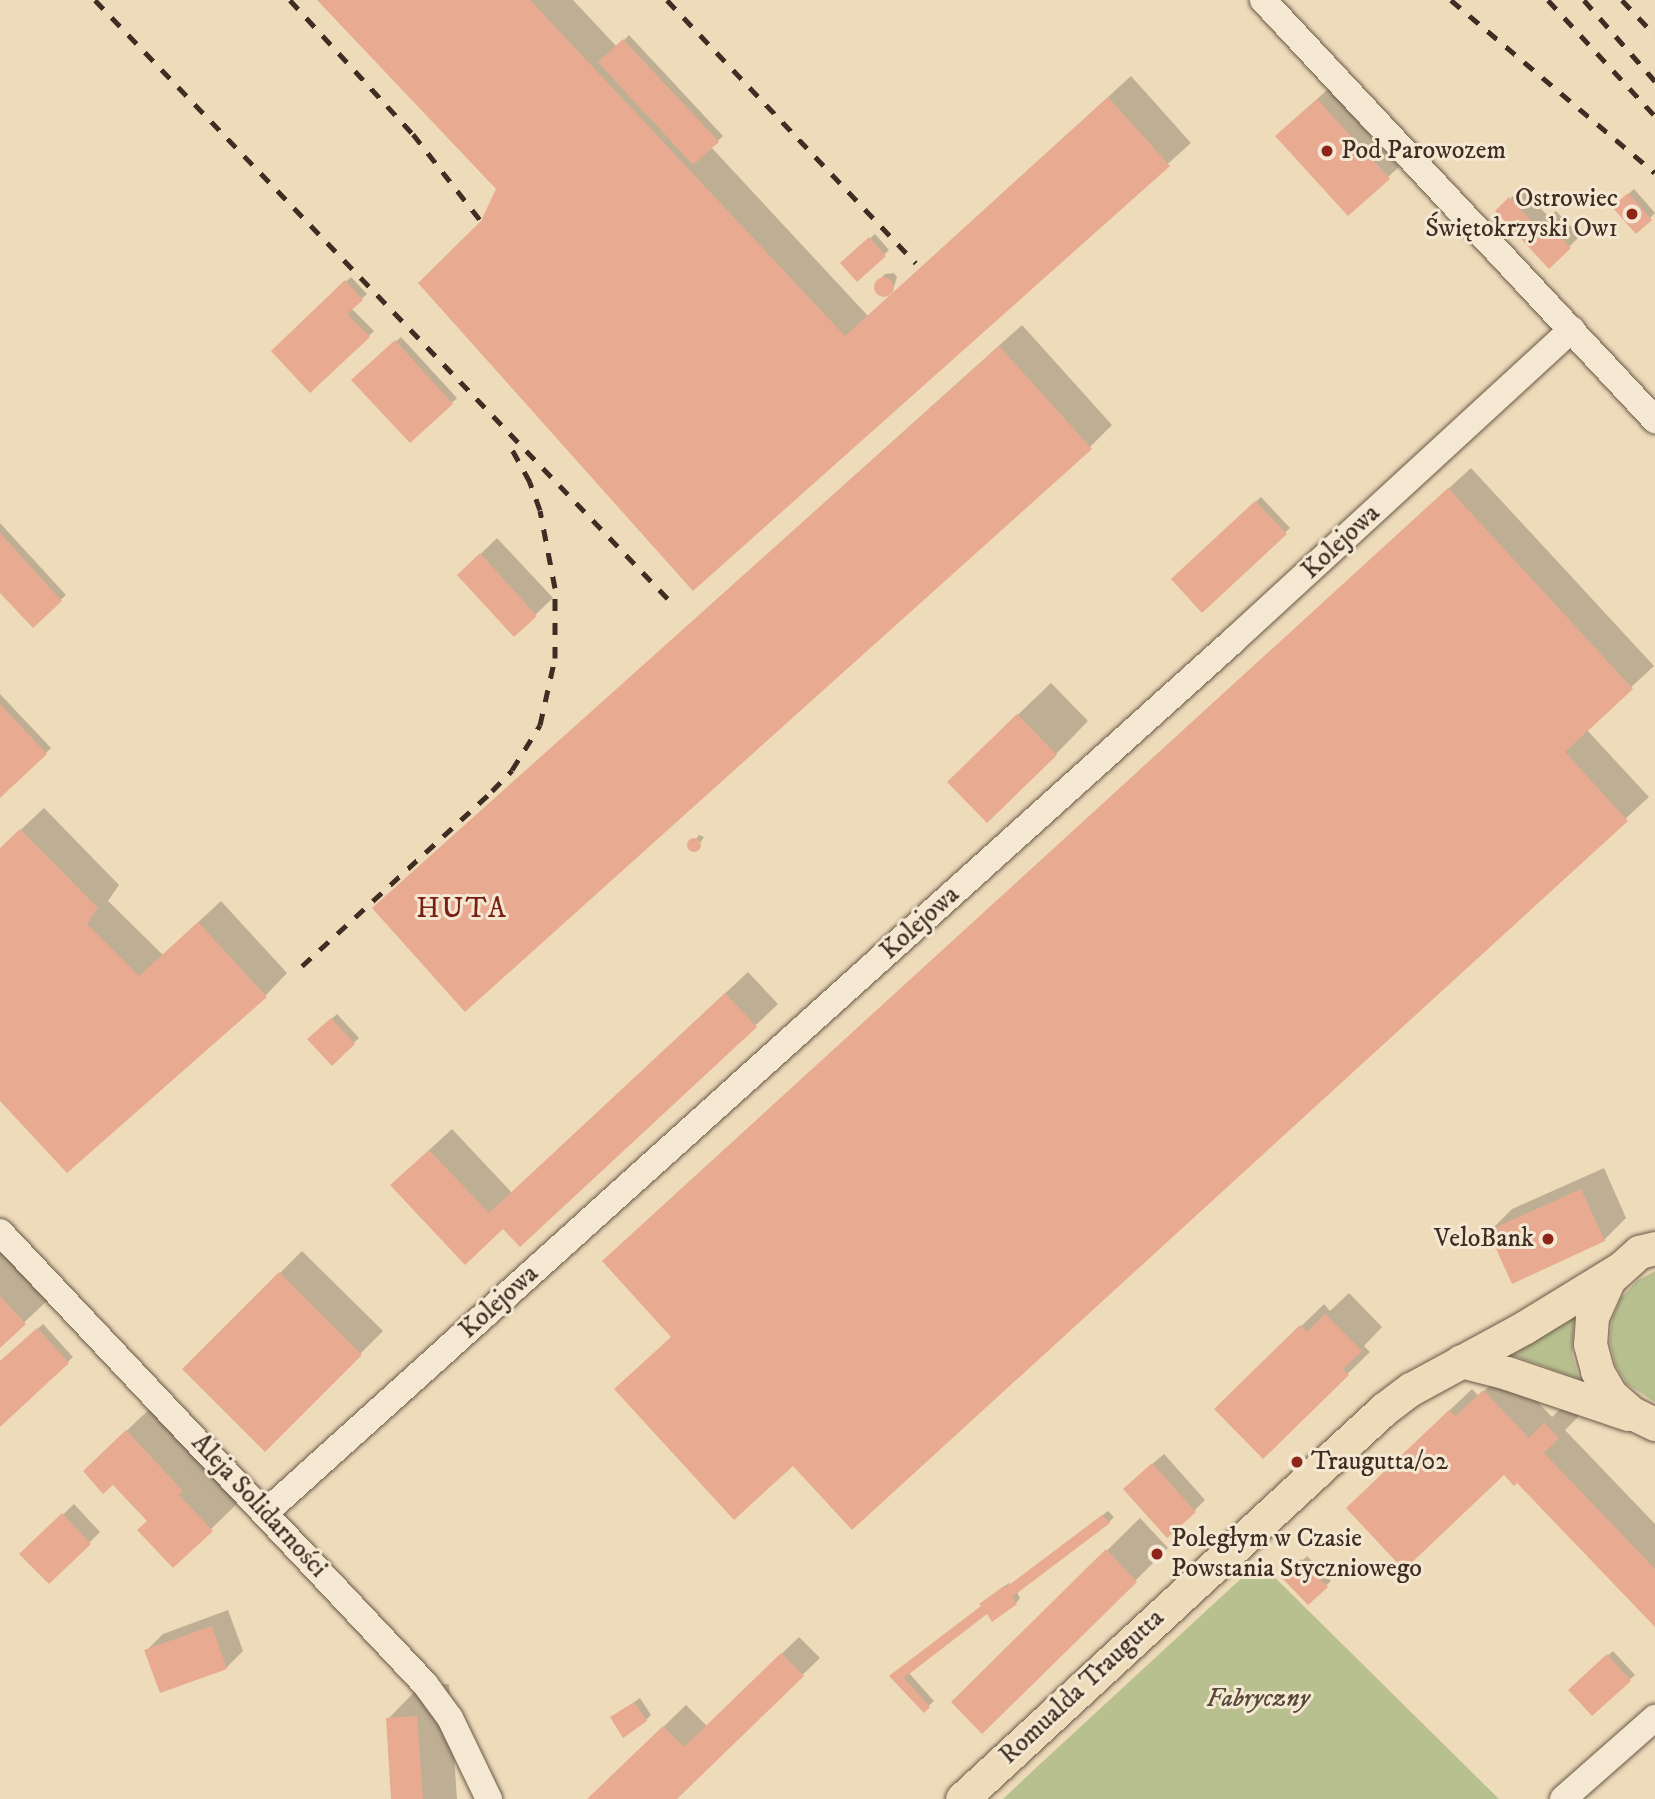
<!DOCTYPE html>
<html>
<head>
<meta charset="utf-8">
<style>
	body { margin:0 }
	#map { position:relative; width:1655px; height:1799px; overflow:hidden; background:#eedbba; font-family:"IM FELL DW Pica",serif }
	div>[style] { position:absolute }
	.green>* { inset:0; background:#b9c08f }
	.shadow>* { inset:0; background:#0003 }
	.building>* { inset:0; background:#e8ab91 }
	.round { border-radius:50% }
	.roads { filter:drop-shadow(0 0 2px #6b5849) drop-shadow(0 0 2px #6b5849) }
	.minor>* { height:26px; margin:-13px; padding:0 13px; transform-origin:13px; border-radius:13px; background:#f4e8d2 }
	.major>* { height:33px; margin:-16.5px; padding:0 16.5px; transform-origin:16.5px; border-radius:16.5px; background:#eedbba }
	.rail>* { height:5px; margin-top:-2.5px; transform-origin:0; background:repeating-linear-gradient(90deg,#3f2d23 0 12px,transparent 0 24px) }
	.dots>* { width:19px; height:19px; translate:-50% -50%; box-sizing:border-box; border:4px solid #f4e8d2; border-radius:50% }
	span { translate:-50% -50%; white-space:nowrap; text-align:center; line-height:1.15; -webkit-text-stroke:6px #f4e8d2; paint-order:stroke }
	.poi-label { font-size:26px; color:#3f2d23 }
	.left { translate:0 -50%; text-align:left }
	.right { translate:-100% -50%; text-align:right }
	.street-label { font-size:26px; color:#3f2d23 }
	.park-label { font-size:26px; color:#574a39; font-style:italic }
	.neighbourhood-label { font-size:28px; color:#7a1f14; letter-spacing:2px }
</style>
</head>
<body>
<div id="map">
	<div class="green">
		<div style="clip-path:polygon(1655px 1271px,1655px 1402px,1627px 1384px,1615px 1364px,1610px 1342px,1612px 1319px,1621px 1298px,1637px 1281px)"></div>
		<div style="clip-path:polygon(1574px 1318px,1572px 1354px,1579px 1379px,1512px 1355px)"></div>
		<div style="clip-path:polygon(1259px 1562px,1499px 1799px,1003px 1799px,1038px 1766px)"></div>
	</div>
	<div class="shadow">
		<div style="clip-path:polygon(319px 0,573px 0,617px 47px,629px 35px,723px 136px,711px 147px,868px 316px,1131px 76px,1191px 143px,694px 589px,482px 222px,498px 188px)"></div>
		<div style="clip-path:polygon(1328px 89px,1399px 167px,1388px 177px,1289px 125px)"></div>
		<div style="clip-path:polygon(1521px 188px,1549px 217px,1556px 211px,1580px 236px,1550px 266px,1498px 211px)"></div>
		<div style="clip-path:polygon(1634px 189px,1655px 213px,1636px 232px,1614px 207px)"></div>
		<div style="clip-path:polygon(875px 234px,889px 250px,858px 279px,843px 263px)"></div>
		<div style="clip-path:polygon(894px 273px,897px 277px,892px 293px,880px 294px,876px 284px,885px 274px)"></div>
		<div style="clip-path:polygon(351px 277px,367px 294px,351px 308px,374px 331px,311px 390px,273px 351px)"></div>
		<div style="clip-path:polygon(1022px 325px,1112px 425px,1090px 447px,374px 908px)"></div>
		<div style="clip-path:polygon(401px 337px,457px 398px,410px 441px,353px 380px)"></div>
		<div style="clip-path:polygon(1471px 468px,1654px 666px,1586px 729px,1649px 797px,852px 1528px,673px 1336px,627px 1239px)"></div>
		<div style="clip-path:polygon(1261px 497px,1290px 528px,1202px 610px,1173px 579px)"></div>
		<div style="clip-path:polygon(0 523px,66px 595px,33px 625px,0 590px)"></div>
		<div style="clip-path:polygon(497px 538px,553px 598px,514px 635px,459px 575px)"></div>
		<div style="clip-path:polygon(1051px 683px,1088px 721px,1056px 754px,982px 749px)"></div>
		<div style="clip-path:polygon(0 694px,51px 748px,1px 795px,0 794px)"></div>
		<div style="clip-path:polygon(44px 808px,119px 885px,108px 901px,163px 955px,221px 901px,287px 973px,265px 996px,0 1099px,0 849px)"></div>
		<div style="clip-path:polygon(699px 835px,704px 837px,696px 849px,690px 847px)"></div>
		<div style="clip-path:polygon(748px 972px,778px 1004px,755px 1026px,503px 1227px,415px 1163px,452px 1129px,512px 1193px)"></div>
		<div style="clip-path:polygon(337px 1014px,359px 1038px,332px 1063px,310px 1039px)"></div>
		<div style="clip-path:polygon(1604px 1168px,1626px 1218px,1604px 1240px,1490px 1231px,1512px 1209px)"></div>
		<div style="clip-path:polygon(0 1250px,47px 1301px,0 1345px)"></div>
		<div style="clip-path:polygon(302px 1251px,383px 1331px,265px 1449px,184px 1369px)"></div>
		<div style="clip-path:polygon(1349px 1293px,1382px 1327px,1364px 1346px,1370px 1352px,1263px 1456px,1239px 1387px,1324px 1304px,1330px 1311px)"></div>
		<div style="clip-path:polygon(43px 1324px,73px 1357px,0 1424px,0 1363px)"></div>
		<div style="clip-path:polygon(1507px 1369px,1552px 1417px,1568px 1402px,1580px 1415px,1565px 1430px,1655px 1524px,1655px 1624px,1517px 1480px,1504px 1472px,1370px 1486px,1472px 1389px,1479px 1396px)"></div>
		<div style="clip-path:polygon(160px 1399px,244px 1497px,173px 1566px,118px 1439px)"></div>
		<div style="clip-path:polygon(1164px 1454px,1205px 1500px,1194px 1511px,1136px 1478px)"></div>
		<div style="clip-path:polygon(74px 1504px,100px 1532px,49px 1582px,22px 1554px)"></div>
		<div style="clip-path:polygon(1108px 1511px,1114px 1517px,1109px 1522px,1017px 1592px,1020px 1598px,1016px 1603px,988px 1612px,908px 1672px,934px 1701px,924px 1710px,891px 1676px,983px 1605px,987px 1599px,1009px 1583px,1011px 1585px)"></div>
		<div style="clip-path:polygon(1140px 1518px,1168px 1548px,1135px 1581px,953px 1702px)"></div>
		<div style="clip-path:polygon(1307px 1556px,1331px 1581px,1308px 1603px,1284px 1578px)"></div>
		<div style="clip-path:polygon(228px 1610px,243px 1651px,226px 1668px,147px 1650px,163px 1634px)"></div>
		<div style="clip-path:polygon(799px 1637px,820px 1658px,674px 1799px,589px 1799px,686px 1705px,707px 1726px)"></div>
		<div style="clip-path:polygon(1613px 1651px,1635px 1675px,1592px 1714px,1570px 1690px)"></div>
		<div style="clip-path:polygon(449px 1684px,457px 1799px,393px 1799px,388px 1719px,420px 1686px)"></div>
		<div style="clip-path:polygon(640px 1698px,651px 1715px,646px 1720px,612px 1718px)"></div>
	</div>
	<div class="building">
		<div style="clip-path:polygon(317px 0,530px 0,845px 336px,1108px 97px,1170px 166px,693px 591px,418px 283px,481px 221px,496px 189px)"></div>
		<div style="clip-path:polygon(623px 39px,719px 142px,693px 165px,598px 62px)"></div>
		<div style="clip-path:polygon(1317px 99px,1390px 179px,1348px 216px,1275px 136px)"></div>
		<div style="clip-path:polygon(1628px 193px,1652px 220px,1636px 234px,1612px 207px)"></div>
		<div style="clip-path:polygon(1509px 197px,1537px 227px,1544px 220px,1571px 248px,1549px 269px,1495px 211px)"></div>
		<div style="clip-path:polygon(869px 237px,886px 256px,857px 282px,840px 263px)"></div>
		<div class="round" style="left:874px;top:277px;width:20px;height:20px"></div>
		<div style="clip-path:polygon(345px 280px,363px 300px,347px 314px,370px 337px,310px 393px,271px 351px)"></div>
		<div style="clip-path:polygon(395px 340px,453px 404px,410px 443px,351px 380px)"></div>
		<div style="clip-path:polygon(999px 346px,1092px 449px,465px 1012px,372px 908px)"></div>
		<div style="clip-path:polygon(1448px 488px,1633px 689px,1565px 752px,1628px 821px,852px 1530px,793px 1466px,734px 1520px,614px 1389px,671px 1337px,602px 1261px)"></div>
		<div style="clip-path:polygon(1255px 501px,1287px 534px,1202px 613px,1171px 579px)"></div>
		<div style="clip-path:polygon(0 533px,62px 601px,33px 628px,0 593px)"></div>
		<div style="clip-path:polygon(480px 553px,537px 616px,514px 637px,457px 575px)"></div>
		<div style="clip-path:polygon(0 704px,47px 754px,0 798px)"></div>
		<div style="clip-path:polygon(1017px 714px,1057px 755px,987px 823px,947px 782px)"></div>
		<div style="clip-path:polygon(20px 829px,98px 908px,87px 924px,139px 976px,198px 922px,267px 997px,67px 1173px,0 1101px,0 848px)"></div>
		<div class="round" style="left:687px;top:838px;width:14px;height:14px"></div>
		<div style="clip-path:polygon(725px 993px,757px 1027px,520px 1247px,503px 1229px,465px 1265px,390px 1185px,429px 1150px,489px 1213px)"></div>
		<div style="clip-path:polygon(331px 1018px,355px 1044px,332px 1066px,307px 1039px)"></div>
		<div style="clip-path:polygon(1581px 1189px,1605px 1241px,1512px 1284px,1488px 1231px)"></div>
		<div style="clip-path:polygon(279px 1272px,362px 1355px,265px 1452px,182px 1369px)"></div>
		<div style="clip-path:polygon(0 1296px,26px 1324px,0 1348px)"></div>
		<div style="clip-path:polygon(1325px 1314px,1362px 1351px,1343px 1369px,1349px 1375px,1263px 1459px,1214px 1409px,1300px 1325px,1307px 1332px)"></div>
		<div style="clip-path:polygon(37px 1328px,69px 1363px,0 1427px,0 1361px)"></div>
		<div style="clip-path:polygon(1483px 1390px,1529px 1438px,1544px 1423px,1559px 1438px,1544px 1453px,1655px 1569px,1655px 1627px,1517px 1483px,1514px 1486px,1504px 1475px,1404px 1570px,1346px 1508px,1449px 1410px,1456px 1416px)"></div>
		<div style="clip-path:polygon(126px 1430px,183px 1491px,179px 1495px,213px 1531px,173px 1568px,137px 1530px,147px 1521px,113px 1485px,103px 1494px,83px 1471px)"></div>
		<div style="clip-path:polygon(1152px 1463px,1196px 1512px,1167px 1538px,1123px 1489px)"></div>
		<div style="clip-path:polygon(62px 1513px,91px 1544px,49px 1584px,19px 1554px)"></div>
		<div style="clip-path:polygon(1102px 1515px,1110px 1523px,1012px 1597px,1017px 1604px,992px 1622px,987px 1614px,904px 1678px,930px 1707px,924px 1713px,889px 1676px,981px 1606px,979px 1604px,1004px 1586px,1005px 1588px)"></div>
		<div style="clip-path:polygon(1106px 1549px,1137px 1582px,982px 1734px,951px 1702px)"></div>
		<div style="clip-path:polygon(1301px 1559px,1328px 1587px,1308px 1605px,1282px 1578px)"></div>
		<div style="clip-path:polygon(212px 1626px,227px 1669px,160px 1693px,144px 1650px)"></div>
		<div style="clip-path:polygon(781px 1653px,804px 1676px,677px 1799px,587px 1799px,663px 1726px,684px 1747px)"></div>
		<div style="clip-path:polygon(1607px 1654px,1631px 1681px,1592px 1716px,1568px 1690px)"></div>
		<div style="clip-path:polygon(634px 1702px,647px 1721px,623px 1738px,610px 1717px)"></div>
		<div style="clip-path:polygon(417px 1716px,423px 1799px,391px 1799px,386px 1718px)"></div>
	</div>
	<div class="roads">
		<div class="minor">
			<div style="left:1263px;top:0;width:575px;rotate:46.97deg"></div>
			<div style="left:0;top:1232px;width:620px;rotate:46.76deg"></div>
			<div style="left:425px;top:1684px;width:42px;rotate:53.7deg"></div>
			<div style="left:450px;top:1718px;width:90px;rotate:64.3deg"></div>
			<div style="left:266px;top:1512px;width:1303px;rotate:-42.01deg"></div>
			<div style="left:1234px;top:640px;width:459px;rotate:-42.6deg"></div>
			<div style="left:1563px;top:1799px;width:123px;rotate:-41.4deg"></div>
		</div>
		<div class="major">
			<div style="left:1655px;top:1248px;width:16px;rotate:166deg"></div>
			<div style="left:1639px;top:1252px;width:40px;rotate:138deg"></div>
			<div style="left:1609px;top:1279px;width:42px;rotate:114.1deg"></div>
			<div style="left:1592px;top:1317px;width:27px;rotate:94deg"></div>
			<div style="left:1590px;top:1344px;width:28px;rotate:75deg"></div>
			<div style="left:1597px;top:1371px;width:28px;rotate:60deg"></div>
			<div style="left:1611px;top:1395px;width:28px;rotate:41deg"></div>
			<div style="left:1632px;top:1413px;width:25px;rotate:26deg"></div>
			<div style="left:1461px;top:1361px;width:48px;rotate:14.6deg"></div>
			<div style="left:1507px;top:1373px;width:128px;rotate:18.7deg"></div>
			<div style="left:962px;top:1799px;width:575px;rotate:-42.74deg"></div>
			<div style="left:1384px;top:1409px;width:34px;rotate:-37deg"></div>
			<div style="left:1411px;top:1389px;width:130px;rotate:-28.5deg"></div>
			<div style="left:1525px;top:1327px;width:109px;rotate:-31.5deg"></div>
		</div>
	</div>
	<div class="rail">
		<div style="left:95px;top:0;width:839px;rotate:46.26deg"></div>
		<div style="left:290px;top:0;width:182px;rotate:47.5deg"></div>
		<div style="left:413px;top:134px;width:110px;rotate:52deg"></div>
		<div style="left:667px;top:0;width:362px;rotate:46.6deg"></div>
		<div style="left:1451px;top:0;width:267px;rotate:40.3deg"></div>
		<div style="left:1548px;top:0;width:158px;rotate:47.3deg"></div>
		<div style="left:1584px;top:0;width:108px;rotate:48.8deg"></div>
		<div style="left:1622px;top:0;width:48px;rotate:46.7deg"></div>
		<div style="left:302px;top:966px;width:258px;rotate:-42.6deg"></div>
		<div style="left:492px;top:791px;width:29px;rotate:-46deg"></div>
		<div style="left:512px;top:770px;width:53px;rotate:-58.1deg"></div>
		<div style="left:540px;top:725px;width:69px;rotate:-77.4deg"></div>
		<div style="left:555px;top:658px;width:70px;rotate:-90deg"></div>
		<div style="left:555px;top:588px;width:79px;rotate:-100.9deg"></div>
		<div style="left:540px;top:510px;width:30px;rotate:-110deg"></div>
		<div style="left:530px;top:482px;width:46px;rotate:-118.8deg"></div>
	</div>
	<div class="dots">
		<div style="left:1327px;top:151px;background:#8f2418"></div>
		<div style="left:1632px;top:214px;background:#8f2418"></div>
		<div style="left:1548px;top:1239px;background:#8f2418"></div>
		<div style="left:1297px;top:1462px;background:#8f2418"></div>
		<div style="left:1157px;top:1554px;background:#8f2418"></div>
	</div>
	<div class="poi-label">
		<span class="left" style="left:1341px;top:151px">Pod Parowozem</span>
		<span class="right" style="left:1618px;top:214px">Ostrowiec<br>Świętokrzyski Ow1</span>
		<span class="right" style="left:1534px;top:1239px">VeloBank</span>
		<span class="left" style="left:1311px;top:1462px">Traugutta/02</span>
		<span class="left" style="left:1171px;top:1554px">Poległym w Czasie<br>Powstania Styczniowego</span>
	</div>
	<div class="street-label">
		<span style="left:1341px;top:542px;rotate:-43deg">Kolejowa</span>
		<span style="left:920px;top:923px;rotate:-42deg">Kolejowa</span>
		<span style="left:499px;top:1302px;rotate:-42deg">Kolejowa</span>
		<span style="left:259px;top:1506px;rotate:47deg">Aleja Solidarności</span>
		<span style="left:1082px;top:1687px;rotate:-43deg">Romualda Traugutta</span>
	</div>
	<div class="park-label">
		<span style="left:1258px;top:1699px">Fabryczny</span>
	</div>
	<div class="neighbourhood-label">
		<span style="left:462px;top:909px">HUTA</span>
	</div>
</div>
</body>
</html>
